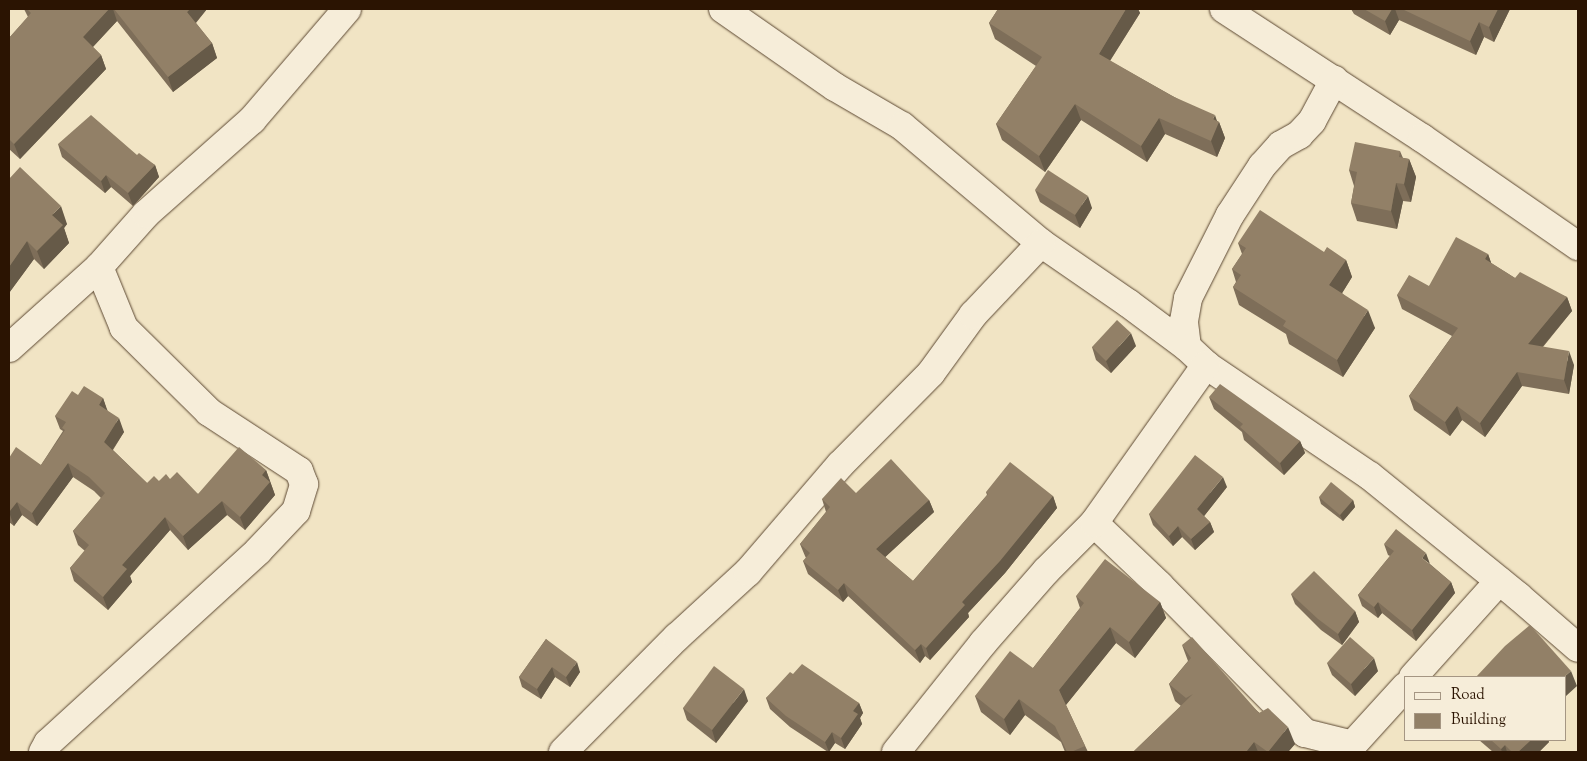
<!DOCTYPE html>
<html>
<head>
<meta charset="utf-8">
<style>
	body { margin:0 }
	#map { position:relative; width:1587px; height:761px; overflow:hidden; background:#f1e4c4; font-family:"Sorts Mill Goudy",serif }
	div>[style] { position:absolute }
	.roads { filter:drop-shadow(0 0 1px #5c4832) drop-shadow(0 0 1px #5c4832) }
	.minor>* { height:28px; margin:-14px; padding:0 14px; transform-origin:14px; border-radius:14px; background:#f6edd9 }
	.wall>* { inset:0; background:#7e6e59 }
	.shaded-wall>* { inset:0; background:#665a48 }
	.building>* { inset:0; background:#928067 }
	span { translate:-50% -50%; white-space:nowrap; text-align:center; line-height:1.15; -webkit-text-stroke:4px #f6edd9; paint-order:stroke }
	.frame { position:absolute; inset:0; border:10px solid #2b1402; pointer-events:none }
	.legend { position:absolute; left:1404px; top:676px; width:162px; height:65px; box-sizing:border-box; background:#f6edd9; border:1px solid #a59683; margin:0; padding:6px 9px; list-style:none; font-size:15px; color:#2b1402 }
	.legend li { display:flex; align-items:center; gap:10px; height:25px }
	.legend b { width:25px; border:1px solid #a59683 }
</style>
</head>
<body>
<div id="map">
	<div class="roads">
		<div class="minor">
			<div style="left:723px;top:9px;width:136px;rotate:34.9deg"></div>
			<div style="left:835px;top:87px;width:78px;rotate:30.2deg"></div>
			<div style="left:902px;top:126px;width:182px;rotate:40.1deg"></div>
			<div style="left:1041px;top:243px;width:106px;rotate:34.6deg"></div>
			<div style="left:1128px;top:303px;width:74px;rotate:36.7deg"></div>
			<div style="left:1187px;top:347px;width:26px;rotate:43deg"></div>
			<div style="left:1206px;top:365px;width:198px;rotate:34.1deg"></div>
			<div style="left:1370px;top:476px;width:191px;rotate:39deg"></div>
			<div style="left:1518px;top:596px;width:79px;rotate:40.9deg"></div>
			<div style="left:1224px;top:9px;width:236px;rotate:33.1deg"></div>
			<div style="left:1422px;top:138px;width:190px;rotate:34.7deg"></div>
			<div style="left:1187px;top:347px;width:26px;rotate:-97deg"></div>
			<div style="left:1184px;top:321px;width:23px;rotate:-80deg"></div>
			<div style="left:1188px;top:298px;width:93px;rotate:-63.2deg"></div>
			<div style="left:1230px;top:215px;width:59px;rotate:-56.9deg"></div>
			<div style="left:1262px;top:166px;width:28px;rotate:-48deg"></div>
			<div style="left:1281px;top:145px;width:21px;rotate:-29deg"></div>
			<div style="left:1299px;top:135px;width:19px;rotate:-47deg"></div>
			<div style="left:1312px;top:121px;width:47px;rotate:-61.8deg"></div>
			<div style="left:9px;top:348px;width:121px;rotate:-42deg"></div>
			<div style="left:99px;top:267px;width:71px;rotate:-48.4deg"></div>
			<div style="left:146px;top:214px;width:142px;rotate:-41.6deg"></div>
			<div style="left:252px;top:120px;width:146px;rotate:-49.4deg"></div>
			<div style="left:1094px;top:523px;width:90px;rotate:43.6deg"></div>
			<div style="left:1159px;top:585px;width:208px;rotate:45.4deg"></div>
			<div style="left:1305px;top:733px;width:49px;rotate:14deg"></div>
			<div style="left:1413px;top:677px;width:129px;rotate:-48.1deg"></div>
			<div style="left:43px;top:752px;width:10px;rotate:-61deg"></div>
			<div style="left:48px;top:743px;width:285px;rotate:-42.4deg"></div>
			<div style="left:258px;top:551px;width:55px;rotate:-46.5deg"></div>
			<div style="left:296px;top:511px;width:28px;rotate:-73deg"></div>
			<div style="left:304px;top:484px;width:14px;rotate:-111deg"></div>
			<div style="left:299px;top:471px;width:108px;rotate:-146.8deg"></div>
			<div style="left:209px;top:412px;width:120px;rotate:-135.3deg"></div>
			<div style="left:124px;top:328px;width:66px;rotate:-112.3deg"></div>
			<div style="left:563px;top:752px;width:162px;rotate:-45.3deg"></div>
			<div style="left:677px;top:637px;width:96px;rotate:-42.5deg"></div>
			<div style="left:748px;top:572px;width:141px;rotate:-49.3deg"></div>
			<div style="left:840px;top:465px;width:129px;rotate:-45.3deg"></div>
			<div style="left:931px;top:373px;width:72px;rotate:-54.1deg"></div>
			<div style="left:973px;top:315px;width:99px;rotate:-46.6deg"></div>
			<div style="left:896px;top:752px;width:139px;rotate:-51.4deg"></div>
			<div style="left:983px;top:643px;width:96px;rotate:-48.8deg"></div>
			<div style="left:1046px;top:571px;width:68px;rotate:-45deg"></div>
			<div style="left:1094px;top:523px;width:194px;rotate:-54.7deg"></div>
			<div style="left:1346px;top:752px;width:89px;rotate:-47.7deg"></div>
		</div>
	</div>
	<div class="wall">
		<div style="clip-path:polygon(24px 9px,207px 9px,196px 23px,212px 43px,217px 58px,173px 92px,117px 21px,93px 47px,101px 55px,106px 69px,20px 159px,9px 149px,9px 38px,28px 17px)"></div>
		<div style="clip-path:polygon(998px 9px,1138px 9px,1140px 13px,1110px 61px,1219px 122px,1225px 138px,1217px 157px,1165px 134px,1147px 162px,1081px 120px,1045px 172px,1002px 140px,996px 124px,1036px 66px,995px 39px,989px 23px)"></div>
		<div style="clip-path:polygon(1351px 9px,1510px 9px,1494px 42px,1484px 37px,1476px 55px,1399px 20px,1390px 35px,1354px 14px)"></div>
		<div style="clip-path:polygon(58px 144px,137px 155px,155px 165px,159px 177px,133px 206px,111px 187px,105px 193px,62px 157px)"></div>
		<div style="clip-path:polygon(1400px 151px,1403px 158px,1409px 159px,1416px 177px,1411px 202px,1403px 201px,1397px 229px,1357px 221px,1351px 203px,1354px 186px,1349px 170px)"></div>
		<div style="clip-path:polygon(9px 179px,67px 224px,64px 228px,69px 243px,44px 269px,34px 259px,9px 293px)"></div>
		<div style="clip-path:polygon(1035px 190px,1092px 208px,1080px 228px,1040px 202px)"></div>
		<div style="clip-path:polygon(1238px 243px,1324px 252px,1346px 260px,1352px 277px,1342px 293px,1375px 328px,1343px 377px,1289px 344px,1286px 334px,1239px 305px,1233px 287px,1236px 282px,1232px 269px,1242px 254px)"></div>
		<div style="clip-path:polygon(1488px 254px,1491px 263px,1515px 278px,1567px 297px,1572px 311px,1543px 347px,1574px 365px,1569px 394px,1522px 386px,1485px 437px,1462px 420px,1450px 436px,1414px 410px,1409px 396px,1452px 336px,1402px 309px,1397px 295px,1429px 286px)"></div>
		<div style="clip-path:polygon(1136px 346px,1111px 373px,1096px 360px,1092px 347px)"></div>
		<div style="clip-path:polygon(1209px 397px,1300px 441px,1305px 453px,1284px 475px,1244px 440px,1242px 432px,1214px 409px)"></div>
		<div style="clip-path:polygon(103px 398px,107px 411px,124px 432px,113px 450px,147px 483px,170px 479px,198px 494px,266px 470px,275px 495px,245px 530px,227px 515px,188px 550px,170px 530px,130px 576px,132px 582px,108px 610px,74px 581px,70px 568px,85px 551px,78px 545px,73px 531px,101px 498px,94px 491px,73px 477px,37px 526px,22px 515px,14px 526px,9px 522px,9px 458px,41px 465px,63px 431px,60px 429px,55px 416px)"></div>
		<div style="clip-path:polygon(1227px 487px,1204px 516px,1210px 522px,1214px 532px,1195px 550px,1182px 537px,1173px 546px,1153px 525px,1149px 514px)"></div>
		<div style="clip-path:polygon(986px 492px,1053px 496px,1057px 508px,1005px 573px,968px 613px,969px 617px,930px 660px,925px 656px,920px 663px,848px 596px,843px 602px,808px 574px,803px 561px,806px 558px,805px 556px,800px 544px,826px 512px,822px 499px,856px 493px,929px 500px,934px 512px,885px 557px,913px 581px,987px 495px)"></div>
		<div style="clip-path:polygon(1319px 497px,1353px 500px,1355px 507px,1343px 521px,1321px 504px)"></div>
		<div style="clip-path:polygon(1384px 544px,1430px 564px,1451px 582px,1455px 593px,1416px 641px,1382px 613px,1378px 618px,1362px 606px,1358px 595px,1390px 556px,1388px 555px)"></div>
		<div style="clip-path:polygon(1291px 594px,1355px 611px,1359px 622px,1342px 645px,1321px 630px,1295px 604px)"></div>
		<div style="clip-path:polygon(1076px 596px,1160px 602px,1166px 618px,1135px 658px,1116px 643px,1066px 705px,1088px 752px,1065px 752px,1061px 742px,1025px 715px,1010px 735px,981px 712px,975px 696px,1033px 668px,1080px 608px)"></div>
		<div style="clip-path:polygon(546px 639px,580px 672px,570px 687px,555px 677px,541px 699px,522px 687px,519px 677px)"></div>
		<div style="clip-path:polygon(1182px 645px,1295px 744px,1288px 752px,1133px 752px,1181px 706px,1175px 701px,1169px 684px,1188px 661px)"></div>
		<div style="clip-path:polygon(1327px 663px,1378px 671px,1355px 696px,1332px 675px)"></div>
		<div style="clip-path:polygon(793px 674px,859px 703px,863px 713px,860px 718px,862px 724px,845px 749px,835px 743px,828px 752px,790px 727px,770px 709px,766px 698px)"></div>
		<div style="clip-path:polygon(748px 701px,716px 743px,687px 720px,683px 708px)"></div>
		<div style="clip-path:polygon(1479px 740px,1548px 740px,1549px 742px,1539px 752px,1493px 752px)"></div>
	</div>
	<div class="shaded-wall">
		<div style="clip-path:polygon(109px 9px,113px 9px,117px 21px,88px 52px,83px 37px)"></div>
		<div style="clip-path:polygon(190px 9px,207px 9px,192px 27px,187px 12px)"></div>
		<div style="clip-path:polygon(1126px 9px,1138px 9px,1140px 13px,1104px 70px,1099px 54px)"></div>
		<div style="clip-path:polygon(1392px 9px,1395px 9px,1399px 20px,1390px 35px,1385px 21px)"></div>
		<div style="clip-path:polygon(1498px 9px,1510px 9px,1494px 42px,1489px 27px)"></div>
		<div style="clip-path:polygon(1479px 22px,1484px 37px,1476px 55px,1470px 41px)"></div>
		<div style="clip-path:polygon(212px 43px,217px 58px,173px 92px,168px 77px)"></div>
		<div style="clip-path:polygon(101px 55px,106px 69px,20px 159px,14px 144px)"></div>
		<div style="clip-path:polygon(1075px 104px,1081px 120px,1045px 172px,1039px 156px)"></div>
		<div style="clip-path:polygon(1215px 115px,1218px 124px,1219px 122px,1225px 138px,1217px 157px,1211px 141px,1213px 119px)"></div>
		<div style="clip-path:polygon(1159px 118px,1165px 134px,1147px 162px,1141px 146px)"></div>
		<div style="clip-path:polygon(1409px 159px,1416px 177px,1411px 202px,1404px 184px)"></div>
		<div style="clip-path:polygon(155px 165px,159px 177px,133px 206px,128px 193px)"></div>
		<div style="clip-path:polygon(106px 175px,111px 187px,105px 193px,101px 181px)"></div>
		<div style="clip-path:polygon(1396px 183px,1403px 201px,1397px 229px,1391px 211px)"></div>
		<div style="clip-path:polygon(1088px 196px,1092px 208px,1080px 228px,1075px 215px)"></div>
		<div style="clip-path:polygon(61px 206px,67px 224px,64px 228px,69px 243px,44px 269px,37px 251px,52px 215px)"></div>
		<div style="clip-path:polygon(27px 241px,34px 259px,9px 293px,9px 267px)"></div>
		<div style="clip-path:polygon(1488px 254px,1493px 268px,1485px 259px)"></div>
		<div style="clip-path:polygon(1346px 260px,1352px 277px,1336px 303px,1329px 285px)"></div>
		<div style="clip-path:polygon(1567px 297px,1572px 311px,1533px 358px,1528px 344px)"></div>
		<div style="clip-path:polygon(1368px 310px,1375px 328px,1343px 377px,1337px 360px)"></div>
		<div style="clip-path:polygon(1131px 333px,1136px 346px,1111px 373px,1106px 361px)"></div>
		<div style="clip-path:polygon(1569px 351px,1574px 365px,1569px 394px,1564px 380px)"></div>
		<div style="clip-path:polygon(1517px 372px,1522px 386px,1485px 437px,1480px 423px)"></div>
		<div style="clip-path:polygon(103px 398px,108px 412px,99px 405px)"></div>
		<div style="clip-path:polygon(1457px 406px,1462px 420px,1450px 436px,1445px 422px)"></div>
		<div style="clip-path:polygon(119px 418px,124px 432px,109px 455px,104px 442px)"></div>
		<div style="clip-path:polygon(1300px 441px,1305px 453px,1284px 475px,1280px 463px)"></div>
		<div style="clip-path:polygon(68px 463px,73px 477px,37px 526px,32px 513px)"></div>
		<div style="clip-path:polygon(266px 470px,275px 495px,245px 530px,240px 517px,262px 475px)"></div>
		<div style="clip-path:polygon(1223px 477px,1227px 487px,1201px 520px,1197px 509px)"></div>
		<div style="clip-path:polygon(1053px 496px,1057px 508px,1005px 573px,968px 613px,969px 617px,930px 660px,926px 648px,962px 602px)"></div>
		<div style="clip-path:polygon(929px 500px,934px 512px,881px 561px,876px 549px)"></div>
		<div style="clip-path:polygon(1353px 500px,1355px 507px,1343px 521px,1340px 515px)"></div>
		<div style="clip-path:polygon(222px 501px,227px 515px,188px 550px,183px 536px)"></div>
		<div style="clip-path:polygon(17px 502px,22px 515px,14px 526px,9px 512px)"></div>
		<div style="clip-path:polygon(165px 517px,170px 530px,130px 576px,132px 582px,108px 610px,103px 597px,122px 565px)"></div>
		<div style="clip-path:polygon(1210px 522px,1214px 532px,1195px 550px,1191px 539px)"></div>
		<div style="clip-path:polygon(1178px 526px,1182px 537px,1173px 546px,1169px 536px)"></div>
		<div style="clip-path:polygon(1426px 553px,1430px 564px,1422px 558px)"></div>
		<div style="clip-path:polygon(1451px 582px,1455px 593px,1416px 641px,1412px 630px)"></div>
		<div style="clip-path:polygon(844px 583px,848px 596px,843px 602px,838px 590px)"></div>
		<div style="clip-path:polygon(1160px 602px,1166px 618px,1135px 658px,1129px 642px)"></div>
		<div style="clip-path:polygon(1378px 602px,1382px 613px,1378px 618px,1374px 607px)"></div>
		<div style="clip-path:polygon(1355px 611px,1359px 622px,1342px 645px,1338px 634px)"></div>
		<div style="clip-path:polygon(1110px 627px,1116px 643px,1065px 706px,1059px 690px)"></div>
		<div style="clip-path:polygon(921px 644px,925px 656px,920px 663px,915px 650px)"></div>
		<div style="clip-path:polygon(1374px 658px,1378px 671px,1355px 696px,1351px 684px)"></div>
		<div style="clip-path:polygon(577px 662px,580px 672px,570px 687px,566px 677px)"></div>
		<div style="clip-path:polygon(552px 667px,555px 677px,541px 699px,537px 689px)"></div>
		<div style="clip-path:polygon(1571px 671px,1577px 686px,1566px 696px,1566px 677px,1564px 677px)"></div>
		<div style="clip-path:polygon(744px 689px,748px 701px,716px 743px,712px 730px)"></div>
		<div style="clip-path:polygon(1019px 699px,1025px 715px,1010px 735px,1004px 719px)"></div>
		<div style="clip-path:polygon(859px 703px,863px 713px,860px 718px,862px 724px,845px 749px,841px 738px,853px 711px)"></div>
		<div style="clip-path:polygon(1288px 727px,1295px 744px,1288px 752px,1268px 752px)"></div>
		<div style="clip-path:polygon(832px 732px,835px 743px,829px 752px,825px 742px)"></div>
		<div style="clip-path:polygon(1531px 740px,1548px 740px,1549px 742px,1539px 752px,1518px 752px)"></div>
		<div style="clip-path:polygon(1254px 742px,1258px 752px,1246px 752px)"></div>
		<div style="clip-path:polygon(1505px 745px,1507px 752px,1502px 752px,1501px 749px)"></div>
	</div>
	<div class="building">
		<div style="clip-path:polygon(27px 9px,109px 9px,83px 37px,101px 55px,14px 144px,9px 139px,9px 38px,31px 13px)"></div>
		<div style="clip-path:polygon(114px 9px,190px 9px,187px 12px,212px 43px,168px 77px)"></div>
		<div style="clip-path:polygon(998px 9px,1126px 9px,1099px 54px,1172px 96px,1215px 115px,1213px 119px,1219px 122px,1211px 141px,1159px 118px,1141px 146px,1075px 104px,1039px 156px,996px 124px,1042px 57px,989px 23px)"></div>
		<div style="clip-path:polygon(1364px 9px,1392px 9px,1385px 21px)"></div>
		<div style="clip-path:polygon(1402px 9px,1498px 9px,1489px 27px,1479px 22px,1470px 41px)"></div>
		<div style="clip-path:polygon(91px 115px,137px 155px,139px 153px,155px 165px,128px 193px,106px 175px,101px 181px,58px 144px)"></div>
		<div style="clip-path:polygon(1355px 142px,1400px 151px,1399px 157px,1409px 159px,1404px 184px,1396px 183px,1391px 211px,1351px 203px,1357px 172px,1349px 170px)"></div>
		<div style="clip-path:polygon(20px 167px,61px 206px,52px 215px,63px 225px,37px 251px,27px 241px,9px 267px,9px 179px)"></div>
		<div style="clip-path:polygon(1048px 170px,1088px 196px,1075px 215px,1035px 190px)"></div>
		<div style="clip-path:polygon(1260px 210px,1324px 252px,1327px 247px,1346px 260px,1329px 285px,1368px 310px,1337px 360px,1283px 326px,1286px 321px,1233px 287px,1241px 275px,1232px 269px,1246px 248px,1238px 243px)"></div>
		<div style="clip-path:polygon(1456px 237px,1488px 254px,1485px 259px,1515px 278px,1520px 272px,1567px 297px,1528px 344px,1569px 351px,1564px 380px,1517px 372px,1480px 423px,1457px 406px,1445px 422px,1409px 396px,1458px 328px,1397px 295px,1409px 275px,1429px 286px)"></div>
		<div style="clip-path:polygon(1117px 320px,1131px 333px,1106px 361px,1092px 347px)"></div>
		<div style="clip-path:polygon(1220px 384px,1300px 441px,1280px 463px,1240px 427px,1243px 424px,1209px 397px)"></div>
		<div style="clip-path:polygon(84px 386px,103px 398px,99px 405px,119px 418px,104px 442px,147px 483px,154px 476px,159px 481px,166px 474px,170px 479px,177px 472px,198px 494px,239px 447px,266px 470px,262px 475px,270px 482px,240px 517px,222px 501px,183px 536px,165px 517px,122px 565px,127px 569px,103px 597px,70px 568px,89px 545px,73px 531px,105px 493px,89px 477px,68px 463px,32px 513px,17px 502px,9px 512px,9px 458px,16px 447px,41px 465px,65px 430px,62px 428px,66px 422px,55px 416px,72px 391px,78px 395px)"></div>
		<div style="clip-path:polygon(1195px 455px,1223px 477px,1197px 509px,1210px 522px,1191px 539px,1178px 526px,1169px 536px,1149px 514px)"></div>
		<div style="clip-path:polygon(891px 459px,929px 500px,876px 549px,913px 581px,988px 494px,986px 492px,1010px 462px,1053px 496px,1000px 561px,962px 602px,965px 605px,926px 648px,921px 644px,915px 650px,844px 583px,838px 590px,803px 561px,810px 553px,800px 544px,830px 507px,822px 499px,841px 478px,856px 493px)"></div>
		<div style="clip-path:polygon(1331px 482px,1353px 500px,1340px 515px,1319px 497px)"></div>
		<div style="clip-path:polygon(1396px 529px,1426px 553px,1422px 558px,1451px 582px,1412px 630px,1378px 602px,1374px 607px,1358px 595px,1394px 551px,1384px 544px)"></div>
		<div style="clip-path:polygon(1105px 559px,1160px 602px,1129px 642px,1110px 627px,1059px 690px,1085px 746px,1071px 752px,1067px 752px,1055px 726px,1019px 699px,1004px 719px,975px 696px,1010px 651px,1033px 668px,1084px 603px,1076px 596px)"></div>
		<div style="clip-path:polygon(1314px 571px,1355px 611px,1338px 634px,1318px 619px,1291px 594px)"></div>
		<div style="clip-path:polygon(1530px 625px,1571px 671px,1564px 677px,1476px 677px,1505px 646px)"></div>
		<div style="clip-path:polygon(1192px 637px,1259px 713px,1268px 708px,1288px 727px,1268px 752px,1254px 742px,1246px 752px,1133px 752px,1193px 694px,1186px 698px,1169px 684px,1191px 658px,1182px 645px)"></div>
		<div style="clip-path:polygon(1350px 637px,1374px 658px,1351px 684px,1327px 663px)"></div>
		<div style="clip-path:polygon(546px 639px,577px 662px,566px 677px,552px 667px,537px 689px,519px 677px)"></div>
		<div style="clip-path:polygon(802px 664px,859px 703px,853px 711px,858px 714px,841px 738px,832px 732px,825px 742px,786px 716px,766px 698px,790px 672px,793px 674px)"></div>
		<div style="clip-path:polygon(714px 666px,744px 689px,712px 730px,683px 708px)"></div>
		<div style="clip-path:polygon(1491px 740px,1531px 740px,1518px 752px,1512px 752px,1505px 745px,1501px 749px)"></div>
	</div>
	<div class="frame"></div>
	<ul class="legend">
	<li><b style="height:6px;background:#f6edd9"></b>Road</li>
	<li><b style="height:14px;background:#928067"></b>Building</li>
	</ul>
</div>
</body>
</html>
